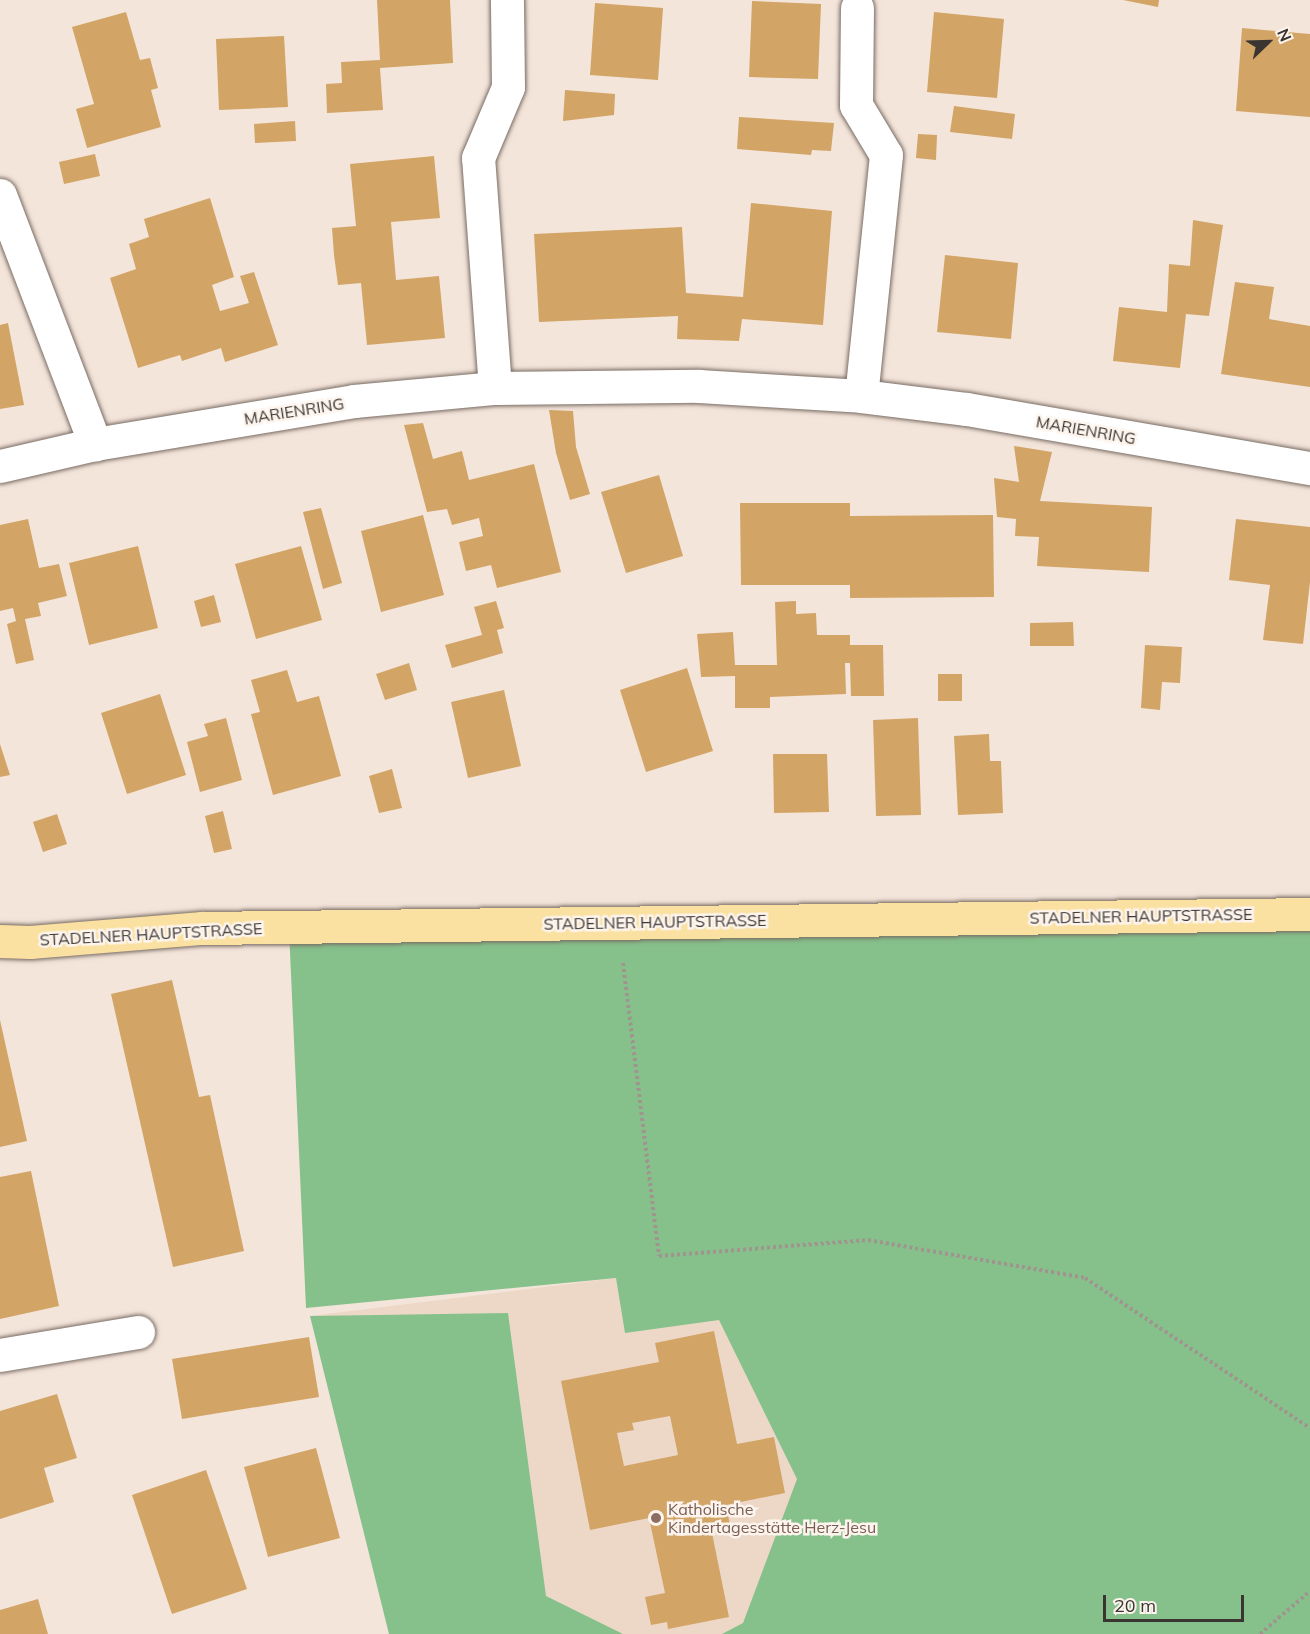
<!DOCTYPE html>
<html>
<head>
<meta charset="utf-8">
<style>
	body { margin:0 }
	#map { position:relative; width:1310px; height:1634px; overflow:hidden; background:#f4e5db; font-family:Mulish,sans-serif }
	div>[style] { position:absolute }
	.built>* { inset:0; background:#edd8c8 }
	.forest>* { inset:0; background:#86c18c }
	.building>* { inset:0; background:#d2a465 }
	.path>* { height:4px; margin-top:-2px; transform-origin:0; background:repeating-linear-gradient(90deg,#a0958e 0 3px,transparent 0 6px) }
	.roads { filter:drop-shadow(0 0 2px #796c63) drop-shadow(0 0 2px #796c63) }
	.minor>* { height:33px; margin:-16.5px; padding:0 16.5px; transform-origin:16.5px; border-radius:16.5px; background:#fff }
	.major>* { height:33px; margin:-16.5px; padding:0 16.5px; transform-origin:16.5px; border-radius:16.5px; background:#fae1a2 }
	.dots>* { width:16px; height:16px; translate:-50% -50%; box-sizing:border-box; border:3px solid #fdf4ed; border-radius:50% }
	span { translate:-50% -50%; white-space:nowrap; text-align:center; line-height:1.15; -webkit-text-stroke:5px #fdf4ed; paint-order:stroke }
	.street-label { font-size:16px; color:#3a3531 }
	.education-label { font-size:16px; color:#785e54 }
	.left { translate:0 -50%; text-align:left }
	.north { position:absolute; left:1238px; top:12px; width:60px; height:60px; -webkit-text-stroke:4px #fdf4ed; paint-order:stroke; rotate:67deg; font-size:16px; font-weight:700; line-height:24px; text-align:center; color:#3a3531 }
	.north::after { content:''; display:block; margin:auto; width:21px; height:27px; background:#3a3531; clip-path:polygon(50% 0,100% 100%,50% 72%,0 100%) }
	.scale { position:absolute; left:1103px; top:1595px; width:141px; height:27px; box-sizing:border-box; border:3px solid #3a3531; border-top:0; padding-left:8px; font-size:18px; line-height:21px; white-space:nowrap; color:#3a3531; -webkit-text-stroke:4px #fdf4ed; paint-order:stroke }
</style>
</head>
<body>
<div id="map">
	<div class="built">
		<div style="clip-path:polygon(855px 1261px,801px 1634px,389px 1634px,310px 1316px,616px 1278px)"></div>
	</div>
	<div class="forest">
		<div style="clip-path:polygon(1310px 914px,1310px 1634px,722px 1634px,743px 1623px,797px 1479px,719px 1320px,625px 1333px,616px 1278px,306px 1308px,289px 930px)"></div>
		<div style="clip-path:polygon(508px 1313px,546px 1596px,623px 1634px,389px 1634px,310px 1316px)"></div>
	</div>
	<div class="building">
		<div style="clip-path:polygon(377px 0,450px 0,453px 63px,380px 68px,383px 110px,327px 113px,326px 84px,342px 83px,341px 62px,380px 60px)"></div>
		<div style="clip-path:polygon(1123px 0,1159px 0,1158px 7px)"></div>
		<div style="clip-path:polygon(752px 1px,821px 4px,818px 79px,749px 77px)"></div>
		<div style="clip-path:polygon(595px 3px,663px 8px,658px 80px,590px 75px)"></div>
		<div style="clip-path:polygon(126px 12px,140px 60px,150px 58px,158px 88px,151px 90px,161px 127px,87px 148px,76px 109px,94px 104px,72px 27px)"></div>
		<div style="clip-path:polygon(934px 12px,1004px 19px,997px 98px,927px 92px)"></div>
		<div style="clip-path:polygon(1242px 28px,1310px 34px,1310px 117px,1236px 111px)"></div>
		<div style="clip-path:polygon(284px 36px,288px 107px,219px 110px,216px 39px)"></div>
		<div style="clip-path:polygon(565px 90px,615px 94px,614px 115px,563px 121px)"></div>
		<div style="clip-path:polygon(954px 106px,1015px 114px,1012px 139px,950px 132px)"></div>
		<div style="clip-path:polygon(739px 117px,834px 123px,831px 151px,812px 150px,811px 155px,737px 149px)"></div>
		<div style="clip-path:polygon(295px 121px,296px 141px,255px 143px,254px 124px)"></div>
		<div style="clip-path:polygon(918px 134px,937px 135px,936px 160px,916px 158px)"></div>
		<div style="clip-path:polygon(95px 154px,100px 176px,64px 184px,59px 162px)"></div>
		<div style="clip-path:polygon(434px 156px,440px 218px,391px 222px,396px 280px,439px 276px,445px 338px,367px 345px,361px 283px,338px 285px,334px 255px,332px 228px,356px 226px,350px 164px)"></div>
		<div style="clip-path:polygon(210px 198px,234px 277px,212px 285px,220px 311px,249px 303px,240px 276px,254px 272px,278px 345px,225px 362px,221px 348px,182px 361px,180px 355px,138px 368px,110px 278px,136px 269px,129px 244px,149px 237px,144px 219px)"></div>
		<div style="clip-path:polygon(751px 203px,832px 211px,823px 325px,742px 319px,739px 341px,677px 339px,678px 316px,539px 322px,534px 234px,682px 227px,686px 293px,743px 297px)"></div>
		<div style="clip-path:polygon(1193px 220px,1223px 225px,1209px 316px,1186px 314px,1180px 368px,1113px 361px,1119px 307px,1167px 312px,1169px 264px,1190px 266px)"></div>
		<div style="clip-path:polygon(945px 255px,1018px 263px,1011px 339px,937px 332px)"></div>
		<div style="clip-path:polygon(1235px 282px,1274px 287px,1269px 319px,1310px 326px,1310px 387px,1221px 374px)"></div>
		<div style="clip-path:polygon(8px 323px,24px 405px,0 409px,0 325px)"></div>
		<div style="clip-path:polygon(549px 410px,573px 411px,576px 447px,590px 494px,570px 500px,556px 453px)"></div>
		<div style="clip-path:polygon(423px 423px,433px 459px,462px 451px,469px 480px,534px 464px,561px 572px,497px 588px,491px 565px,466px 571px,459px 542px,483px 536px,479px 518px,452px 525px,447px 509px,427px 512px,404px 425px)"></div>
		<div style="clip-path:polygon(1014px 446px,1052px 452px,1040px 501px,1152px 507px,1149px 572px,1037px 566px,1039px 537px,1015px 536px,1016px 519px,997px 517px,994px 478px,1019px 482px)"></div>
		<div style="clip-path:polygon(659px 475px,683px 556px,626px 573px,601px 492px)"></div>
		<div style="clip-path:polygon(740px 503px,850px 503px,850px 516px,993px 515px,994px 597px,850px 598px,850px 585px,741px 585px)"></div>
		<div style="clip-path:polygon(321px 508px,342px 583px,323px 589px,303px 512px)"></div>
		<div style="clip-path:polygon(423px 515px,444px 595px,381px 612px,361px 531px)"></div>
		<div style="clip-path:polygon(28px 519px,39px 568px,59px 564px,67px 596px,38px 603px,41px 616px,25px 619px,34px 660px,16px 664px,7px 624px,16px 621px,13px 608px,0 611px,0 525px)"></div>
		<div style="clip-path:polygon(1236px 519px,1310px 527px,1310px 582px,1303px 644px,1263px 640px,1270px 585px,1229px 580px)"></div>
		<div style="clip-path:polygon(138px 546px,158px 628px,89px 645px,69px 563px)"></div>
		<div style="clip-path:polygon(301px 546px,322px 620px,256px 639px,235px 564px)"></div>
		<div style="clip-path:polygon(214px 595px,221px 622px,201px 627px,194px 601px)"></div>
		<div style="clip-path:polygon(496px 601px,504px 628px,497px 630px,503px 653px,452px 668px,445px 645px,482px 635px,474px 607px)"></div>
		<div style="clip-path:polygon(796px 601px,796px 614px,816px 613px,817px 635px,850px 635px,850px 645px,883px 645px,884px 696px,851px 696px,850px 663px,845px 663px,846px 694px,770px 697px,770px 708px,735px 708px,735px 676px,701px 677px,697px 634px,733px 632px,735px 665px,777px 665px,775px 602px)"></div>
		<div style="clip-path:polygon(1073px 622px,1074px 646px,1030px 646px,1030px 623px)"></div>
		<div style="clip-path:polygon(1145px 645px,1182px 647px,1180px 683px,1162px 682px,1160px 710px,1141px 708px)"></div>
		<div style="clip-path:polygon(409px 663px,417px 690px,385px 700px,376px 674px)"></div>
		<div style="clip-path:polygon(687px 668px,713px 751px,646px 772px,620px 690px)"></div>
		<div style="clip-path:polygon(287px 670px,297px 702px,319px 696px,341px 776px,273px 795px,251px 714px,260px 712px,251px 680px)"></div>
		<div style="clip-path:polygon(938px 674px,962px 674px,962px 701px,938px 701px)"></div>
		<div style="clip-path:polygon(504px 690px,521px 766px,468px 778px,451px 702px)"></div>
		<div style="clip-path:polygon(160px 694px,186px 775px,127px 794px,101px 713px)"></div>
		<div style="clip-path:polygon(226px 718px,242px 780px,200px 792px,187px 742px,208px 736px,204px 724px)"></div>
		<div style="clip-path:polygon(918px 718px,921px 815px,876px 816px,873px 720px)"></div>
		<div style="clip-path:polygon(989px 734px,990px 761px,1001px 761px,1003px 813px,958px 815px,954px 736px)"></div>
		<div style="clip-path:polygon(0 744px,10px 775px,0 777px)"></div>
		<div style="clip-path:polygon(773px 754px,827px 754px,829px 812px,774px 813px)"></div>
		<div style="clip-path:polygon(392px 769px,402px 808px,379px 813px,369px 776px)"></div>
		<div style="clip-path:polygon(223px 811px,232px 849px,214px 853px,205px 816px)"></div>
		<div style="clip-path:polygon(57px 814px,67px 844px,43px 852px,33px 822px)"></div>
		<div style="clip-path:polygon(172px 980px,199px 1097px,210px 1095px,244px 1251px,173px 1267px,111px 994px)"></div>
		<div style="clip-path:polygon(0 1020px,27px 1141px,0 1147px)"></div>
		<div style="clip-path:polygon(31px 1171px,59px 1306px,0 1319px,0 1177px)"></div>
		<div style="clip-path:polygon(evenodd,714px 1331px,737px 1444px,774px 1437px,785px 1493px,726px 1505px,730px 1525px,711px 1528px,729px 1617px,668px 1629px,667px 1622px,651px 1625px,645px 1597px,665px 1593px,649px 1518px,590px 1530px,561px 1381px,659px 1362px,655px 1343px,714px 1331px,670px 1416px,678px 1455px,624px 1466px,617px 1433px,634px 1430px,632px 1423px,670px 1416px)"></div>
		<div style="clip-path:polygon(309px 1337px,319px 1397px,182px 1419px,172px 1359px)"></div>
		<div style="clip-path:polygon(57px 1394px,77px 1458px,44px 1468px,54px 1502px,0 1519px,0 1411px)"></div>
		<div style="clip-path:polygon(316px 1448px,340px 1538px,268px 1557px,244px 1467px)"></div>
		<div style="clip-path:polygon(206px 1470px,247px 1589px,172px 1614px,132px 1495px)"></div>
		<div style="clip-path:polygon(38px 1599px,48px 1634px,0 1634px,0 1610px)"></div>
	</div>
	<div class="path">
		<div style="left:623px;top:963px;width:295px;rotate:83deg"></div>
		<div style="left:659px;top:1256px;width:210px;rotate:-4.4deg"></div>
		<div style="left:868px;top:1240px;width:220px;rotate:9.9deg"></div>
		<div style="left:1085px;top:1278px;width:270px;rotate:33.7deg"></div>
		<div style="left:1260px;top:1634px;width:66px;rotate:-40.7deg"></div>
	</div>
	<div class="roads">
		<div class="minor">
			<div style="left:857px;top:8px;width:97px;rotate:90.6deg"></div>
			<div style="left:856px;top:105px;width:58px;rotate:59deg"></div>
			<div style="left:886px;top:155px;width:242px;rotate:95.9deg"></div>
			<div style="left:0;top:195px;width:267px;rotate:69.1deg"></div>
			<div style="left:95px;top:444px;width:263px;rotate:-9.4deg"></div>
			<div style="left:354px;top:401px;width:142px;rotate:-5.3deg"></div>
			<div style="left:495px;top:388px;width:204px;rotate:-0.6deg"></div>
			<div style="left:699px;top:386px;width:162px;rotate:3.5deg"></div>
			<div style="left:861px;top:396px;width:107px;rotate:7deg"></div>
			<div style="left:967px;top:409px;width:348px;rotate:9.8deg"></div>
			<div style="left:495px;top:388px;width:231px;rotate:-94.2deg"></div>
			<div style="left:478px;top:158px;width:77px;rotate:-67.1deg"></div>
			<div style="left:508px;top:87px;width:87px;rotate:-90.7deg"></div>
			<div style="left:0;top:466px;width:98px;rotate:-13deg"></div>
			<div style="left:0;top:1355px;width:140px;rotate:-9.5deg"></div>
		</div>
		<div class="major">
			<div style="left:0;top:941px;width:30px;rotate:2deg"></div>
			<div style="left:30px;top:942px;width:173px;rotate:-4.7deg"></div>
			<div style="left:202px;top:928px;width:1108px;rotate:-0.72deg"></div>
		</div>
	</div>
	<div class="dots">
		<div style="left:656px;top:1518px;background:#8d6e63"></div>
	</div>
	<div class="street-label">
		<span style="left:294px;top:411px;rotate:-9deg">MARIENRING</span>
		<span style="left:1086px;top:430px;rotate:10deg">MARIENRING</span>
		<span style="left:1141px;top:916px;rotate:-1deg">STADELNER HAUPTSTRASSE</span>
		<span style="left:655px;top:922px;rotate:-1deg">STADELNER HAUPTSTRASSE</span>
		<span style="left:151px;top:934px;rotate:-3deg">STADELNER HAUPTSTRASSE</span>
	</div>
	<div class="education-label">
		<span class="left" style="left:668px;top:1518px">Katholische<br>Kindertagesstätte Herz-Jesu</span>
	</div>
	<div class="north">N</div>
	<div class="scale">20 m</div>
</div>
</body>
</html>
